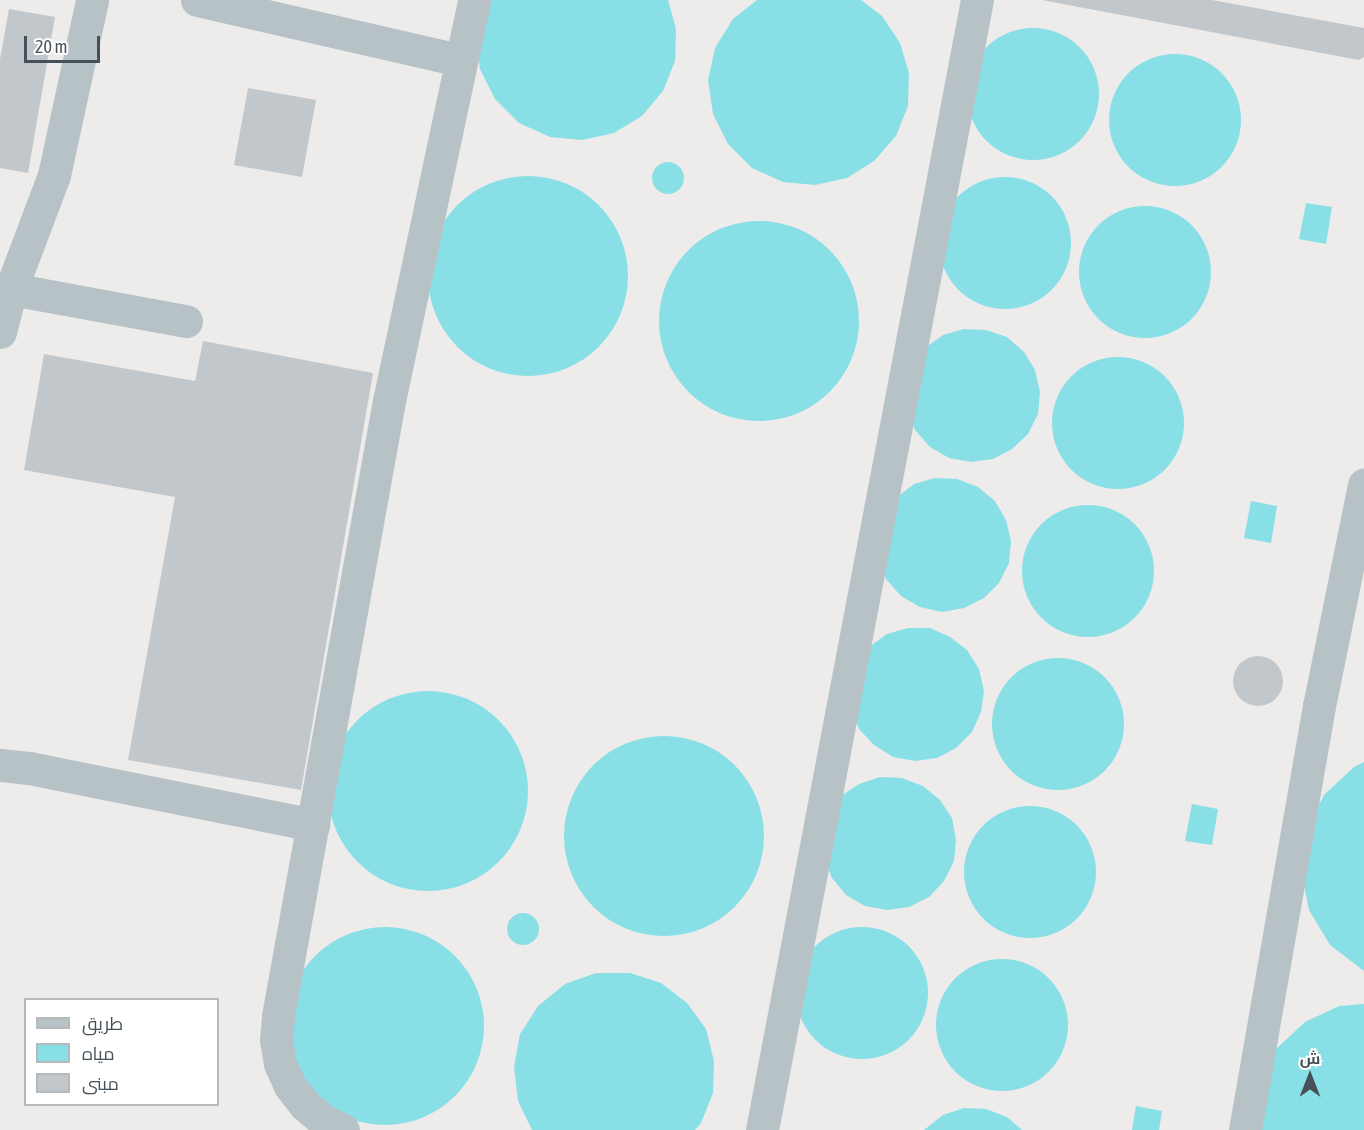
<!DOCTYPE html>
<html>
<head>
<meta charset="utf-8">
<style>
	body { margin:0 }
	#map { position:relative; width:1364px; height:1130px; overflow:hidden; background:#eeebeb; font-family:"Asap Condensed",Cairo,sans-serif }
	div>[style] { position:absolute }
	.water>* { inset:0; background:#89dfe6 }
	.round { border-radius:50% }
	.building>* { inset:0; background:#c2c7cb }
	.minor>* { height:33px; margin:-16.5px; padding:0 16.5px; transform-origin:16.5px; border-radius:16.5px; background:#b7c2c7 }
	span { translate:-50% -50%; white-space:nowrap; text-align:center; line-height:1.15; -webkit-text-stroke:5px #fff; paint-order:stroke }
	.legend { position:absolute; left:24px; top:998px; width:195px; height:108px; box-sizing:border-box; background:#fff; border:2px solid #b5b9bc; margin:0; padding:8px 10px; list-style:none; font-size:18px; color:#455157 }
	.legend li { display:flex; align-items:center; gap:12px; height:30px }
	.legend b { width:30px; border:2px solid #b5b9bc }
	.north { position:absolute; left:1280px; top:1046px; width:60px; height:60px; -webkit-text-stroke:4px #fff; paint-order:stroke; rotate:0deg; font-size:16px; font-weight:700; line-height:24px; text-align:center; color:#455157 }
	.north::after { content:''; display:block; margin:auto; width:21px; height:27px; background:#455157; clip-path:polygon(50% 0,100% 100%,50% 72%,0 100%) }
	.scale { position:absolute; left:24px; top:36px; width:76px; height:27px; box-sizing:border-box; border:3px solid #455157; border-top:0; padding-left:8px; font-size:18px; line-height:21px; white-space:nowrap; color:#455157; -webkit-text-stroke:4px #fff; paint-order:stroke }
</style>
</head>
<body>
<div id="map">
	<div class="water">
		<div style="clip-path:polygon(484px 0,668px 0,676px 29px,675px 61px,663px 91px,642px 116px,614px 133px,582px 140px,550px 137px,519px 123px,495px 99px,480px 69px,475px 35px)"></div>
		<div style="clip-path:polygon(757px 0,861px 0,882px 16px,900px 43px,909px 73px,908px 106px,896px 136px,874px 161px,847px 178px,815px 185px,783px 182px,752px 168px,728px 144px,713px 114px,708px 80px,715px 48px,733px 19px)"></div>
		<div class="round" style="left:967px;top:28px;width:132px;height:132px"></div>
		<div class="round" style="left:1109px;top:54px;width:132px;height:132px"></div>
		<div class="round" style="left:652px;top:162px;width:32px;height:32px"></div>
		<div class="round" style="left:428px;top:176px;width:200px;height:200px"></div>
		<div class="round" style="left:939px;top:177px;width:132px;height:132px"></div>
		<div style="clip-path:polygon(1306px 203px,1332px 207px,1326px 244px,1299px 239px)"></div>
		<div class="round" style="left:1079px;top:206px;width:132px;height:132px"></div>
		<div class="round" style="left:659px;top:221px;width:200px;height:200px"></div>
		<div style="clip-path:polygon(964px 329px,986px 330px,1007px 337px,1024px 352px,1035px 370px,1040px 392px,1038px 414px,1028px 434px,1012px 449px,993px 459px,971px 462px,949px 458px,930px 447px,915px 430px,907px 409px,925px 348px,943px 335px)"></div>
		<div class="round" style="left:1052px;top:357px;width:132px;height:132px"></div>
		<div style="clip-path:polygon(935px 478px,957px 479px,978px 487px,995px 501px,1006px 520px,1011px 541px,1009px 563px,999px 583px,984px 598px,964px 608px,942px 612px,920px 607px,901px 596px,886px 579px,878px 559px,896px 498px,914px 484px)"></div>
		<div style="clip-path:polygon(1251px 501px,1277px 506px,1271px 543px,1244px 538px)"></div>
		<div class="round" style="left:1022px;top:505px;width:132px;height:132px"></div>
		<div style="clip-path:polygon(908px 628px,930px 628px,950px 637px,967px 650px,979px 669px,984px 691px,981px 712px,972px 732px,956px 748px,937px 758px,915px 761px,893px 757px,874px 745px,859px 729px,851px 709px,869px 647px,887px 634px)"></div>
		<div class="round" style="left:992px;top:658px;width:132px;height:132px"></div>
		<div class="round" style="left:328px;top:691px;width:200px;height:200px"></div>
		<div class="round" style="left:564px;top:736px;width:200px;height:200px"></div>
		<div style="clip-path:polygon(1364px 762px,1364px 971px,1330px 945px,1309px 910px,1301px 871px,1306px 831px,1324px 795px,1354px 767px)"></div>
		<div style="clip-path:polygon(880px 777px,902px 778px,923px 786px,940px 800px,952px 818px,956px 840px,954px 861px,944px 881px,929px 897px,909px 907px,887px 910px,865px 906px,846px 895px,832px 878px,824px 858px,841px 796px,859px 784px)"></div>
		<div style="clip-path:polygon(1192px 804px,1218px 809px,1212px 845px,1185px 841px)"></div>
		<div class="round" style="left:964px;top:806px;width:132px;height:132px"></div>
		<div class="round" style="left:507px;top:913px;width:32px;height:32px"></div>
		<div class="round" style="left:796px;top:927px;width:132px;height:132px"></div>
		<div class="round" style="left:286px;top:927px;width:198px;height:198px"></div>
		<div class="round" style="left:936px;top:959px;width:132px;height:132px"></div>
		<div style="clip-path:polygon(596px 973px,630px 973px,661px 983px,687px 1003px,706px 1029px,714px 1061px,713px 1093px,701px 1123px,695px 1130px,532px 1130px,518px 1101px,514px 1067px,520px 1034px,538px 1006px,565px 984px)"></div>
		<div style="clip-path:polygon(1364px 1004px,1364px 1130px,1254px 1130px,1276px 1049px,1305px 1022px,1339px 1006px)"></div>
		<div style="clip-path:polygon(1136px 1106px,1162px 1111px,1159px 1130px,1132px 1130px)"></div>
		<div style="clip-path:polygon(964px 1108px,986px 1109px,1007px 1117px,1022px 1130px,924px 1130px,943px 1115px)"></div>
	</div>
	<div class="building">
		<div style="clip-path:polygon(1042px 0,1212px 0,1364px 28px,1364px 57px,1359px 60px)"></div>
		<div style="clip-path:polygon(9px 9px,55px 17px,28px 173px,0 168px,0 59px)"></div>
		<div style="clip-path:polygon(248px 88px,316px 100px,302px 177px,234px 165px)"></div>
		<div style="clip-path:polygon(203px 341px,373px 373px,301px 790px,128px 760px,175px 497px,24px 470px,44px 354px,195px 381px)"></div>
		<div class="round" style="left:1233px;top:656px;width:50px;height:50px"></div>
	</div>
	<div class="minor">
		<div style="left:197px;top:0;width:270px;rotate:12.9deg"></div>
		<div style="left:11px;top:289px;width:178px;rotate:10.4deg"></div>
		<div style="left:0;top:332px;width:44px;rotate:-75.7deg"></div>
		<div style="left:11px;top:289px;width:122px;rotate:-69.3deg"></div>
		<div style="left:54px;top:175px;width:179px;rotate:-77.7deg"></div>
		<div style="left:0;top:765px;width:29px;rotate:6deg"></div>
		<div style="left:29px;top:768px;width:290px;rotate:11.3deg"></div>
		<div style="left:343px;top:1130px;width:21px;rotate:-155deg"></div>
		<div style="left:324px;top:1121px;width:25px;rotate:-140deg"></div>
		<div style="left:305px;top:1105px;width:24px;rotate:-128deg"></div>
		<div style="left:290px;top:1086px;width:24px;rotate:-114deg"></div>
		<div style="left:280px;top:1064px;width:24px;rotate:-99deg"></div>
		<div style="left:276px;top:1040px;width:24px;rotate:-85deg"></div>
		<div style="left:278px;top:1016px;width:625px;rotate:-79.77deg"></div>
		<div style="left:389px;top:401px;width:410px;rotate:-78deg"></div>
		<div style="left:762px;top:1130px;width:1150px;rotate:-79.23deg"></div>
		<div style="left:1245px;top:1130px;width:430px;rotate:-80.1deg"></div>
		<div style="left:1319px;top:706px;width:226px;rotate:-78.5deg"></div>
	</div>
	<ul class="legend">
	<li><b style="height:8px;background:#b7c2c7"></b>طريق</li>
	<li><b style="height:16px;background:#89dfe6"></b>مياه</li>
	<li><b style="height:16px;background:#c2c7cb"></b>مبنى</li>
	</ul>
	<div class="north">ش</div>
	<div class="scale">20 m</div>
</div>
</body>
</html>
